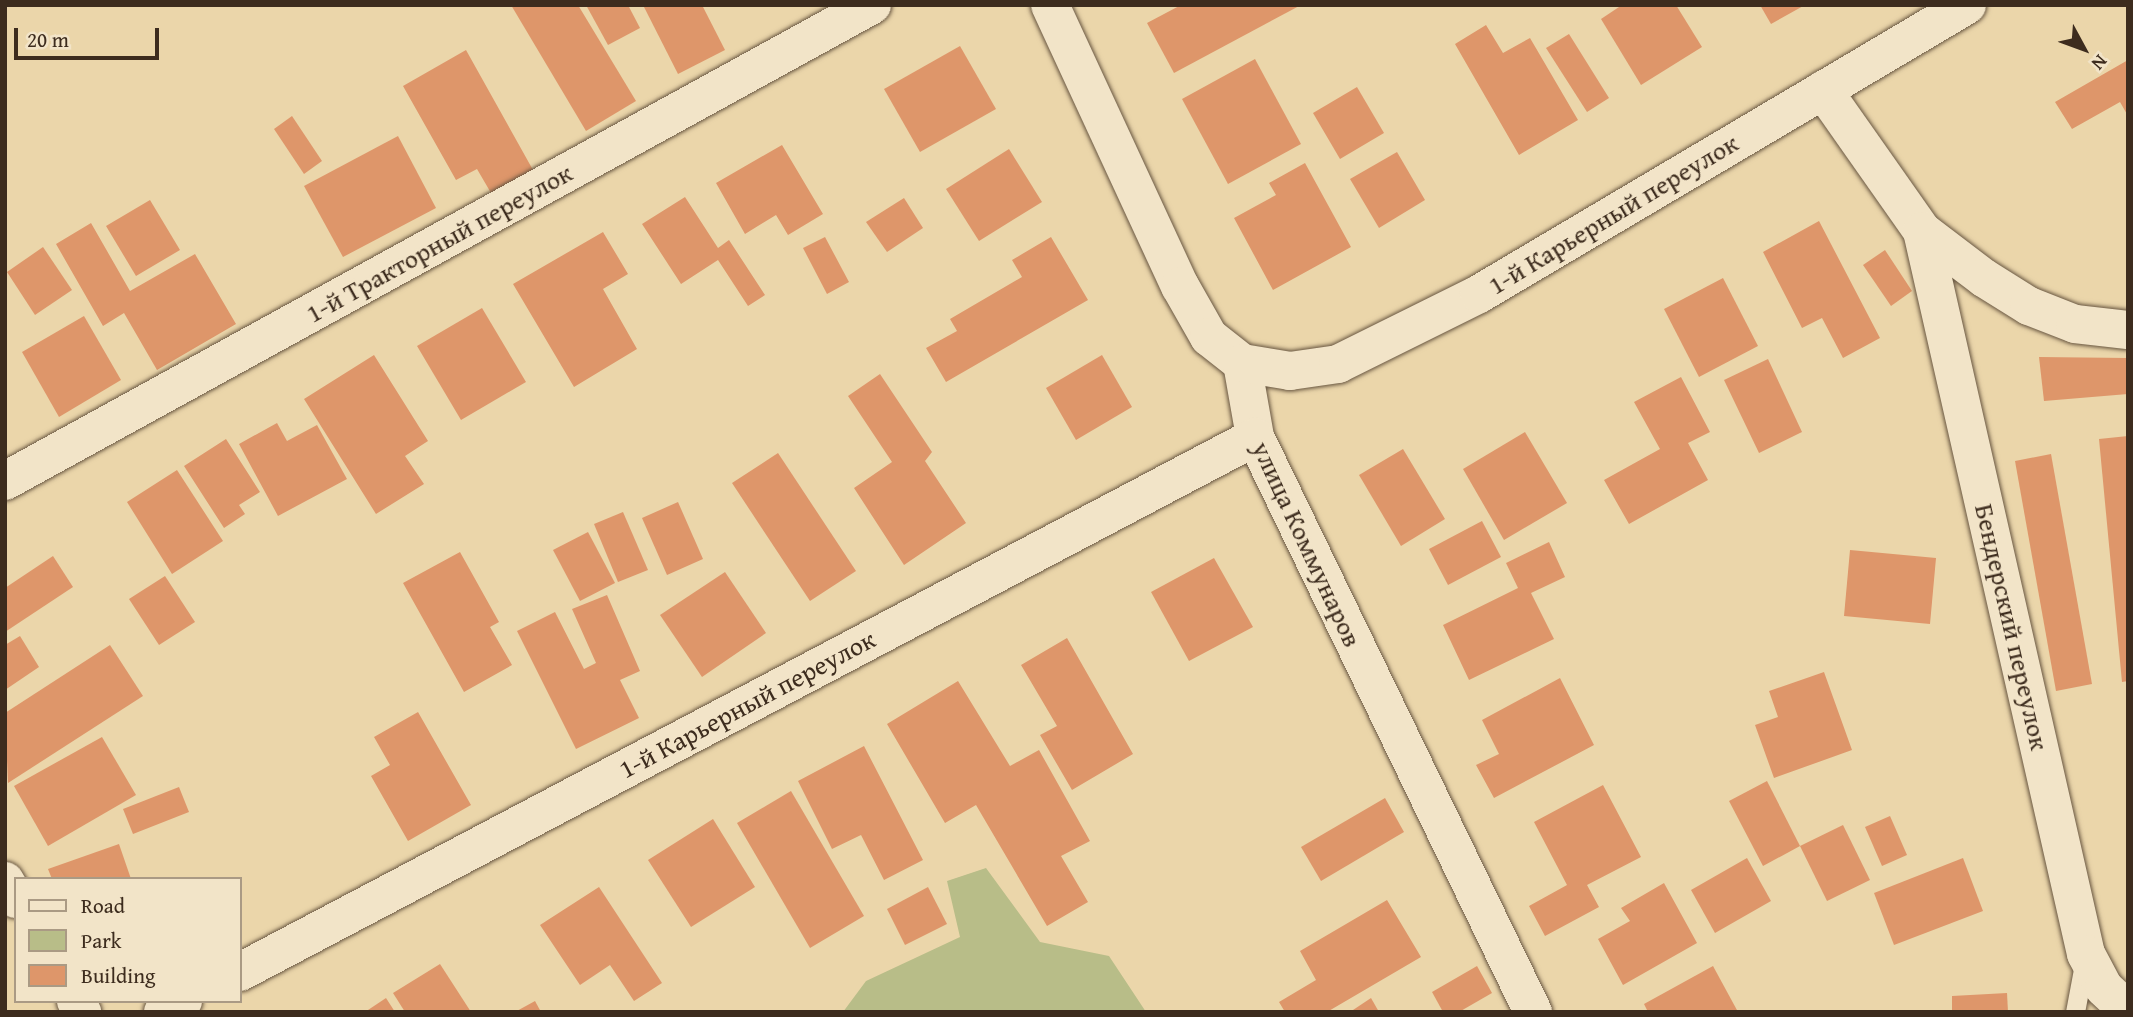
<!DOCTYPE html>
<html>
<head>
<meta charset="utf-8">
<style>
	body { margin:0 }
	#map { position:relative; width:2133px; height:1017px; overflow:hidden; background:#ebd6aa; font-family:"Gentium Book Plus",serif }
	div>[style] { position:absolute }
	.green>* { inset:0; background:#b8bd88 }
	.building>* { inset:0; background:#de966a }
	.roads { filter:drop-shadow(0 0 2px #685641) drop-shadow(0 0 2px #685641) }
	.lane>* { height:19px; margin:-9.5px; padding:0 9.5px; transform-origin:9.5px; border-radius:9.5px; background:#f2e4c8 }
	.street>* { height:38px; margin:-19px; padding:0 19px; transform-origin:19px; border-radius:19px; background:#f2e4c8 }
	span { translate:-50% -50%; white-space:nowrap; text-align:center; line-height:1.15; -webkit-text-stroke:5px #f2e4c8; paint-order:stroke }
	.street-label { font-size:26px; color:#3d2c1e }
	.frame { position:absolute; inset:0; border:7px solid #3d2c1e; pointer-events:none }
	.legend { position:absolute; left:14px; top:877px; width:228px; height:126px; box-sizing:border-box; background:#f2e4c8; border:2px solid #aa9a84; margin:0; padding:9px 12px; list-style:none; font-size:21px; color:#3d2c1e }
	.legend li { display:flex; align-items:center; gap:14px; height:35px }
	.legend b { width:35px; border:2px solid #aa9a84 }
	.north { position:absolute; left:2049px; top:14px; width:70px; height:70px; -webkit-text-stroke:5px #f2e4c8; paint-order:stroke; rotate:131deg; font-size:19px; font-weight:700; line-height:28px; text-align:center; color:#3d2c1e }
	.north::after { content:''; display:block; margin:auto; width:24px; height:32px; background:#3d2c1e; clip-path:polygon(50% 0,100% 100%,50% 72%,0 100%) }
	.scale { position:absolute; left:14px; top:28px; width:145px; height:32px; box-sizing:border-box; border:4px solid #3d2c1e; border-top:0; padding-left:9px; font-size:21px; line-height:24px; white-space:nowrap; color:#3d2c1e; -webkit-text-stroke:5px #f2e4c8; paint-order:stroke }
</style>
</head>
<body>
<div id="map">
	<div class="green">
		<div style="clip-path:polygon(986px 868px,1040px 942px,1109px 956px,1146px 1012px,843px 1012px,866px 981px,960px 937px,947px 881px)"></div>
	</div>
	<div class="building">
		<div style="clip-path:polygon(511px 5px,578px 5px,636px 101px,586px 131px)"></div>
		<div style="clip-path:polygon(586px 5px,628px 5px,640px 28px,608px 45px)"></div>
		<div style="clip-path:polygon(643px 5px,702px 5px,725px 50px,678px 74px)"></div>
		<div style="clip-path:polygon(1181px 5px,1301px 5px,1174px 73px,1147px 23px)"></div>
		<div style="clip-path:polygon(1622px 5px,1676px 5px,1702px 47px,1641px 85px,1601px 19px)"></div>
		<div style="clip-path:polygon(1760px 5px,1805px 5px,1771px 24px)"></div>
		<div style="clip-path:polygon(1486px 25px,1503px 53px,1530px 38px,1578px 120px,1519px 155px,1455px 44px)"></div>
		<div style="clip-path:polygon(1569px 34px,1609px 98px,1587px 112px,1546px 48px)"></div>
		<div style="clip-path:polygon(960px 46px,996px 109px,920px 152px,884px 89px)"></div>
		<div style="clip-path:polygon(466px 50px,533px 170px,491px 193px,477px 169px,456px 180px,403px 86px)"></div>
		<div style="clip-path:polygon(1255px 59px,1301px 144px,1228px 184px,1182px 99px)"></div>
		<div style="clip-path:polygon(2128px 60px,2128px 116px,2120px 102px,2072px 129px,2055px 102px)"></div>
		<div style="clip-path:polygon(1357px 87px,1384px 133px,1340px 159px,1313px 113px)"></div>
		<div style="clip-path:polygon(292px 116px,322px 161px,304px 174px,274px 129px)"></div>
		<div style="clip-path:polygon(398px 136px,436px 208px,343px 257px,304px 186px)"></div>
		<div style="clip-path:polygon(782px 145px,823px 214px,788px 235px,776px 215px,745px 234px,716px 183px)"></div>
		<div style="clip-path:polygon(1009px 149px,1042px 202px,979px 241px,946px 189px)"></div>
		<div style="clip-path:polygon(1397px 152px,1425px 200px,1379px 228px,1350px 179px)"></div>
		<div style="clip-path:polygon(1305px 163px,1351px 247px,1273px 290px,1234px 218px,1276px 195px,1269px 183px)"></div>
		<div style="clip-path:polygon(685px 197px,718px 248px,729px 240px,765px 295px,748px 306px,718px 260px,681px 284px,642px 224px)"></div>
		<div style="clip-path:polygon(904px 198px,923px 228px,887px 252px,866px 222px)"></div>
		<div style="clip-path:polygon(150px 200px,180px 250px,136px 276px,106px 226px)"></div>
		<div style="clip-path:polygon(1819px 221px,1880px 338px,1843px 358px,1822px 318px,1802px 328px,1763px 252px)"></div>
		<div style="clip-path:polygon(91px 223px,130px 291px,195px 254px,236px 324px,157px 370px,124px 313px,103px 326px,56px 244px)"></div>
		<div style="clip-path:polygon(603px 232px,628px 274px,603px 289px,637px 349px,574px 387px,513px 284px)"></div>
		<div style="clip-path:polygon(825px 237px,849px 282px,827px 294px,803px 248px)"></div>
		<div style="clip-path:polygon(1051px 237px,1088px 300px,946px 382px,926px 348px,957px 331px,950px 319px,1022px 277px,1012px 260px)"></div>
		<div style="clip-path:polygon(43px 247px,72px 290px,35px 315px,7px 272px)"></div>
		<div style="clip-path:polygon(1885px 250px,1912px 291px,1891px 306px,1863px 265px)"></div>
		<div style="clip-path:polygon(1723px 278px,1758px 346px,1699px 377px,1664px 309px)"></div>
		<div style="clip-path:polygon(482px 308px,526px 382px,461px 420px,417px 346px)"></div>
		<div style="clip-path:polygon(84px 316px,121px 380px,59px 417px,22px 352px)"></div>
		<div style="clip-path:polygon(374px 355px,428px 441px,405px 456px,424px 484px,376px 514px,304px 399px)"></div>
		<div style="clip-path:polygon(1102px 355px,1132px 407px,1076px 440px,1046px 388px)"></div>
		<div style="clip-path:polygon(2039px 357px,2128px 358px,2128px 394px,2044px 401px)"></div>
		<div style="clip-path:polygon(1768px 359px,1802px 432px,1759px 453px,1724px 380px)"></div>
		<div style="clip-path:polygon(880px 374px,932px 452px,925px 461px,966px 523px,904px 565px,854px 488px,892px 462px,848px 396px)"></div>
		<div style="clip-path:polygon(1681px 377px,1710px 432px,1688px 443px,1708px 480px,1629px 524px,1604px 480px,1660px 449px,1634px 402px)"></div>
		<div style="clip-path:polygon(277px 423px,287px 441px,317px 425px,347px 479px,278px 516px,239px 444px)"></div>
		<div style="clip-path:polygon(1525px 432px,1567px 503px,1504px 540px,1463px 469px)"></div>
		<div style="clip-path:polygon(2128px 436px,2128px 681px,2122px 682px,2099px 439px)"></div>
		<div style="clip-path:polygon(226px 439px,260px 492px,239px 505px,245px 514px,224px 528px,184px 466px)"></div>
		<div style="clip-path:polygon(1403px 449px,1445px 519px,1401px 546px,1359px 475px)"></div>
		<div style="clip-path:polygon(778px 453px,856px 571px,810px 601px,732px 483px)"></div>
		<div style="clip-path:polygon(2051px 454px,2092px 684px,2056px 691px,2015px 461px)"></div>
		<div style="clip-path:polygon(177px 470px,223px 541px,172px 574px,127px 502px)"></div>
		<div style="clip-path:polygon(678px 502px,703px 559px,667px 575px,642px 518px)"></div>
		<div style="clip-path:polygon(623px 512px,648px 570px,618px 582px,594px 524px)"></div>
		<div style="clip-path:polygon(1482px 521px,1501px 557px,1448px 585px,1429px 549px)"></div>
		<div style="clip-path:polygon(588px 532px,615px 583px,580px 601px,553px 550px)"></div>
		<div style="clip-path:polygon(1549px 542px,1565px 577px,1531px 593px,1554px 639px,1469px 680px,1443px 625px,1518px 588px,1506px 563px)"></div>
		<div style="clip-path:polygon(1850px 550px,1936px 558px,1930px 624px,1844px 616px)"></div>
		<div style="clip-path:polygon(460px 552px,499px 622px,490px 627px,512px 665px,464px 692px,403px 583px)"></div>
		<div style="clip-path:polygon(53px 556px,73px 587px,5px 632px,5px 588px)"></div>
		<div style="clip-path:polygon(1214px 558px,1253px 627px,1189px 661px,1151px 592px)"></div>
		<div style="clip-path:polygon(725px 572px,766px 633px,702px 677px,660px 615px)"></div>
		<div style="clip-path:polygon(165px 576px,195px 622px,159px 645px,129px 599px)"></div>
		<div style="clip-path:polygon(607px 595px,640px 671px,620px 680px,639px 718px,576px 749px,517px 631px,555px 612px,584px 669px,596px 663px,572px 609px)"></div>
		<div style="clip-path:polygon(20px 636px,39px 667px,5px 690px,5px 645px)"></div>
		<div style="clip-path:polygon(1067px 638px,1133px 754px,1072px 790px,1040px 735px,1057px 726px,1021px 665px)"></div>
		<div style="clip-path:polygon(110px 645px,143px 696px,8px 783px,5px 713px)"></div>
		<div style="clip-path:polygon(1824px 672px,1852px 750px,1774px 778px,1755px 725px,1778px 717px,1769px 691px)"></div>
		<div style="clip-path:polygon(1560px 678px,1594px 745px,1494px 798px,1476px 765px,1499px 754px,1482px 720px)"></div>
		<div style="clip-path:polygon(958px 681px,1010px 766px,1039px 750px,1090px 841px,1061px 856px,1088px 902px,1047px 926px,976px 805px,945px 823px,887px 724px)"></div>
		<div style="clip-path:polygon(418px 712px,471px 805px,408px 841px,371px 776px,390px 765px,374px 737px)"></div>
		<div style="clip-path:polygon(102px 737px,136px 795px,48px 846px,14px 786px)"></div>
		<div style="clip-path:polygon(864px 746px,923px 860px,884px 880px,861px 835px,832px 849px,798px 781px)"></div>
		<div style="clip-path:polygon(1767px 781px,1800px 846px,1763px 866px,1729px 801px)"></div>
		<div style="clip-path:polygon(1603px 785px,1641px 857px,1587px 885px,1599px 907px,1545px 936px,1529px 906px,1567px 885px,1534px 822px)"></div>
		<div style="clip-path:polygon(179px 787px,189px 812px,133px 834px,123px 809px)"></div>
		<div style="clip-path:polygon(791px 791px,864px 916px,810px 948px,737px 823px)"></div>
		<div style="clip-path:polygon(1385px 798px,1404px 832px,1321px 881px,1301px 847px)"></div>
		<div style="clip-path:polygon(1890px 816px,1907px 855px,1882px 866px,1865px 827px)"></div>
		<div style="clip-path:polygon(713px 819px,755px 887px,691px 927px,648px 860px)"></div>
		<div style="clip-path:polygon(1843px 825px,1870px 880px,1827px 901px,1800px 846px)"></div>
		<div style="clip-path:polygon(119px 844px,131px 879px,52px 879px,48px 869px)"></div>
		<div style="clip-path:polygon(1747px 858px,1771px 901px,1715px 933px,1691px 890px)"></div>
		<div style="clip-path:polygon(1963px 858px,1983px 911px,1894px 945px,1874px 893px)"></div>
		<div style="clip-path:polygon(1664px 883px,1697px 943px,1623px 985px,1598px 939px,1630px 921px,1621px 908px)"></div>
		<div style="clip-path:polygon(599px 887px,662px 983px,634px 1001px,610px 965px,580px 985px,540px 925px)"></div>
		<div style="clip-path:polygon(928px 887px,947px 924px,905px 945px,887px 909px)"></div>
		<div style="clip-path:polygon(1387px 900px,1421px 957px,1327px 1012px,1285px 1012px,1279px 1002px,1316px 980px,1300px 951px)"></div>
		<div style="clip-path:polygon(440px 964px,471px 1012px,405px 1012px,393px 993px)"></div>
		<div style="clip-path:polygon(1477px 966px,1492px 993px,1459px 1012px,1443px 1012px,1432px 992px)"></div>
		<div style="clip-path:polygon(1713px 966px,1738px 1012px,1648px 1012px,1644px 1004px)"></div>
		<div style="clip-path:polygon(2007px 993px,2008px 1012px,1952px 1012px,1952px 996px)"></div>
		<div style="clip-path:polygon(386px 998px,395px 1012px,365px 1012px)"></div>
		<div style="clip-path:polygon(1371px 998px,1379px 1012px,1350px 1012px)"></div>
		<div style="clip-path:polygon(535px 1001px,541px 1012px,515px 1012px)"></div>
	</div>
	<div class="roads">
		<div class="lane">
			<div style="left:2075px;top:1012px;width:54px;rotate:-79.3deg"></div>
		</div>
		<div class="street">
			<div style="left:1050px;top:5px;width:310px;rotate:65.2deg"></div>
			<div style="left:1180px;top:286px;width:59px;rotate:60.4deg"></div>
			<div style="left:1209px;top:337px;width:42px;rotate:38.2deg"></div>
			<div style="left:1242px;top:363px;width:75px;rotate:80deg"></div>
			<div style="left:1255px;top:437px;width:639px;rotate:64.2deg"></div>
			<div style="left:1823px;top:90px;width:172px;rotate:54.9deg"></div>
			<div style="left:1922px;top:231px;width:78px;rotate:37.2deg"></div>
			<div style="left:1984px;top:278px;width:53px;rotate:31.9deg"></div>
			<div style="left:2029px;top:306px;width:49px;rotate:21.4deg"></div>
			<div style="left:2075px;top:324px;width:53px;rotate:6.5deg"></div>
			<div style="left:1922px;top:231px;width:741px;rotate:77.22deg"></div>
			<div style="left:2086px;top:954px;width:38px;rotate:62deg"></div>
			<div style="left:2104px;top:988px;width:33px;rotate:43deg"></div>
			<div style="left:1242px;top:363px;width:49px;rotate:9.5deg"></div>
			<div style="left:1290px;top:371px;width:49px;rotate:-8.3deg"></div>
			<div style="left:1338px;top:364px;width:157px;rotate:-26.4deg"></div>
			<div style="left:1479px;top:294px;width:567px;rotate:-30.63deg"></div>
			<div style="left:5px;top:481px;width:989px;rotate:-28.77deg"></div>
			<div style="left:5px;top:881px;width:21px;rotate:59deg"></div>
			<div style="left:240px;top:972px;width:1147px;rotate:-27.79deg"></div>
			<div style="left:76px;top:1001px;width:13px;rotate:61deg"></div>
			<div style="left:163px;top:1012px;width:23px;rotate:-29deg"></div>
		</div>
	</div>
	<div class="street-label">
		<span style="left:1613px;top:214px;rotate:-31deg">1-й Карьерный переулок</span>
		<span style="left:439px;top:243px;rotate:-29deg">1-й Тракторный переулок</span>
		<span style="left:1307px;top:544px;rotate:65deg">улица Коммунаров</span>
		<span style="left:2012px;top:627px;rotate:77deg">Бендерский переулок</span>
		<span style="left:747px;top:704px;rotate:-28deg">1-й Карьерный переулок</span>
	</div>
	<div class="frame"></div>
	<ul class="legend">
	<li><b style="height:9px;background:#f2e4c8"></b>Road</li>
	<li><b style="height:19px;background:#b8bd88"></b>Park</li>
	<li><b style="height:19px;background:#de966a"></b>Building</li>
	</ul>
	<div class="north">N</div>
	<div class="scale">20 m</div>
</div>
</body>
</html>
